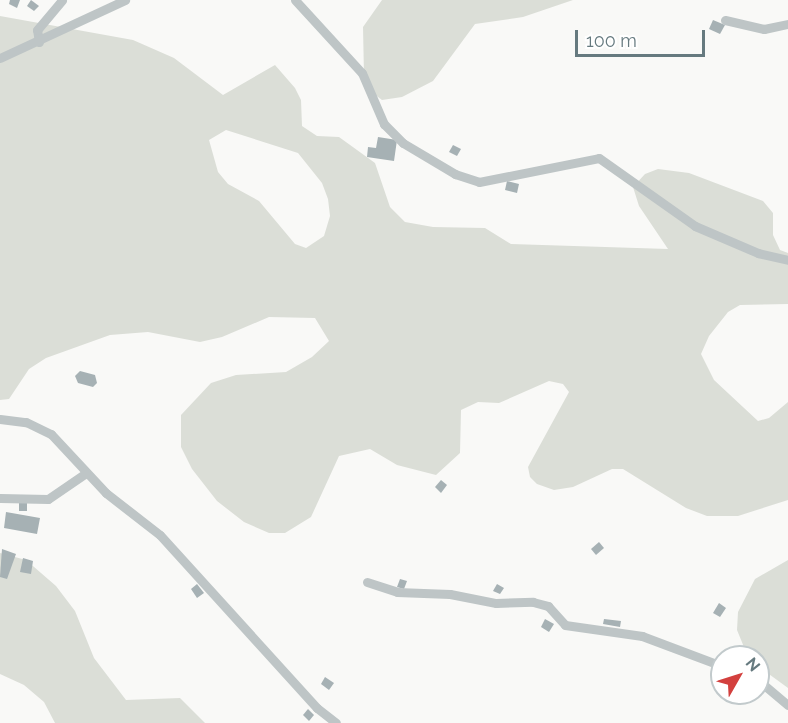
<!DOCTYPE html>
<html>
<head>
<meta charset="utf-8">
<style>
	body { margin:0 }
	#map { position:relative; width:788px; height:723px; overflow:hidden; background:#f9f9f7; font-family:Raleway,sans-serif }
	div>[style] { position:absolute }
	.green>* { inset:0; background:#dbded7 }
	.building>* { inset:0; background:#a6b1b4 }
	.minor>* { height:9px; margin:-4.5px; padding:0 4.5px; transform-origin:4.5px; border-radius:4.5px; background:#bec5c6 }
	span { translate:-50% -50%; white-space:nowrap; text-align:center; line-height:1.15; -webkit-text-stroke:6px #fff; paint-order:stroke }
	.north { position:absolute; left:710px; top:645px; width:60px; height:60px; box-sizing:border-box; background:#fff; border:2px solid #c2cacc; border-radius:50%; rotate:51deg; font-size:16px; font-weight:700; line-height:24px; text-align:center; color:#667a7f }
	.north::after { content:''; display:block; margin:auto; width:21px; height:27px; background:#d3403e; clip-path:polygon(50% 0,100% 100%,50% 72%,0 100%) }
	.scale { position:absolute; left:575px; top:30px; width:130px; height:27px; box-sizing:border-box; border:3px solid #667a7f; border-top:0; padding-left:8px; font-size:18px; line-height:21px; white-space:nowrap; color:#667a7f; -webkit-text-stroke:4px #fff; paint-order:stroke }
</style>
</head>
<body>
<div id="map">
	<div class="green">
		<div style="clip-path:polygon(382px 0,573px 0,523px 17px,475px 24px,433px 81px,402px 97px,382px 100px,369px 90px,364px 76px,363px 27px)"></div>
		<div style="clip-path:polygon(evenodd,0 16px,133px 40px,174px 58px,223px 95px,275px 65px,295px 88px,301px 100px,302px 126px,317px 136px,339px 137px,375px 163px,390px 207px,405px 222px,433px 227px,485px 228px,511px 244px,668px 249px,639px 206px,633px 187px,645px 174px,658px 169px,689px 173px,763px 201px,773px 213px,773px 235px,780px 250px,788px 253px,788px 304px,740px 305px,728px 312px,709px 336px,701px 354px,714px 380px,758px 421px,769px 418px,788px 402px,788px 500px,738px 516px,707px 516px,686px 508px,623px 469px,612px 469px,573px 487px,554px 490px,537px 484px,530px 477px,528px 467px,569px 392px,563px 384px,549px 381px,499px 403px,478px 402px,461px 410px,460px 453px,436px 475px,397px 465px,370px 449px,339px 456px,311px 517px,285px 533px,269px 533px,244px 522px,217px 501px,192px 469px,181px 447px,181px 415px,211px 383px,236px 375px,286px 372px,312px 357px,329px 341px,315px 318px,269px 317px,222px 337px,200px 342px,148px 332px,110px 335px,46px 358px,29px 369px,9px 399px,0 400px,0 16px,226px 130px,298px 153px,322px 183px,328px 199px,330px 216px,324px 236px,306px 248px,295px 244px,259px 201px,228px 184px,218px 172px,209px 140px,226px 130px)"></div>
		<div style="clip-path:polygon(0 553px,26px 560px,56px 586px,75px 611px,94px 658px,126px 700px,180px 698px,205px 723px,55px 723px,44px 702px,24px 685px,0 674px)"></div>
		<div style="clip-path:polygon(788px 560px,788px 688px,758px 666px,758px 657px,748px 657px,737px 630px,738px 612px,755px 579px)"></div>
	</div>
	<div class="building">
		<div style="clip-path:polygon(10px 0,20px 0,17px 8px,9px 4px)"></div>
		<div style="clip-path:polygon(31px 0,39px 6px,34px 11px,27px 6px)"></div>
		<div style="clip-path:polygon(713px 20px,725px 25px,720px 34px,709px 29px)"></div>
		<div style="clip-path:polygon(378px 137px,397px 140px,394px 161px,367px 157px,368px 147px,376px 148px)"></div>
		<div style="clip-path:polygon(453px 145px,461px 149px,457px 156px,449px 152px)"></div>
		<div style="clip-path:polygon(507px 181px,519px 184px,517px 193px,505px 190px)"></div>
		<div style="clip-path:polygon(80px 371px,95px 375px,97px 383px,93px 387px,78px 383px,75px 376px)"></div>
		<div style="clip-path:polygon(441px 480px,447px 485px,441px 493px,435px 487px)"></div>
		<div style="clip-path:polygon(19px 503px,27px 503px,27px 511px,19px 511px)"></div>
		<div style="clip-path:polygon(6px 512px,40px 518px,37px 534px,4px 528px)"></div>
		<div style="clip-path:polygon(599px 542px,604px 548px,596px 555px,591px 549px)"></div>
		<div style="clip-path:polygon(2px 549px,16px 554px,7px 579px,0 577px)"></div>
		<div style="clip-path:polygon(23px 558px,33px 561px,31px 574px,20px 572px)"></div>
		<div style="clip-path:polygon(400px 579px,407px 581px,404px 589px,397px 587px)"></div>
		<div style="clip-path:polygon(197px 584px,204px 593px,197px 598px,191px 589px)"></div>
		<div style="clip-path:polygon(497px 584px,504px 588px,500px 594px,493px 591px)"></div>
		<div style="clip-path:polygon(719px 603px,726px 608px,720px 617px,713px 613px)"></div>
		<div style="clip-path:polygon(545px 619px,554px 624px,549px 632px,541px 627px)"></div>
		<div style="clip-path:polygon(604px 619px,621px 621px,620px 627px,603px 624px)"></div>
		<div style="clip-path:polygon(325px 677px,334px 683px,329px 690px,321px 684px)"></div>
		<div style="clip-path:polygon(308px 709px,314px 715px,309px 721px,303px 715px)"></div>
	</div>
	<div class="minor">
		<div style="left:295px;top:0;width:99px;rotate:47.5deg"></div>
		<div style="left:362px;top:73px;width:56px;rotate:66.7deg"></div>
		<div style="left:384px;top:124px;width:27px;rotate:45deg"></div>
		<div style="left:403px;top:143px;width:61px;rotate:30.8deg"></div>
		<div style="left:455px;top:174px;width:25px;rotate:18deg"></div>
		<div style="left:479px;top:182px;width:122px;rotate:-11.3deg"></div>
		<div style="left:599px;top:158px;width:118px;rotate:35.3deg"></div>
		<div style="left:695px;top:226px;width:69px;rotate:23.2deg"></div>
		<div style="left:758px;top:253px;width:31px;rotate:13deg"></div>
		<div style="left:725px;top:20px;width:40px;rotate:13deg"></div>
		<div style="left:764px;top:29px;width:25px;rotate:-12deg"></div>
		<div style="left:39px;top:42px;width:12px;rotate:-99deg"></div>
		<div style="left:37px;top:30px;width:39px;rotate:-50deg"></div>
		<div style="left:0;top:58px;width:138px;rotate:-24.9deg"></div>
		<div style="left:0;top:419px;width:26px;rotate:7deg"></div>
		<div style="left:26px;top:422px;width:28px;rotate:26deg"></div>
		<div style="left:51px;top:434px;width:81px;rotate:47deg"></div>
		<div style="left:106px;top:493px;width:68px;rotate:37.9deg"></div>
		<div style="left:160px;top:535px;width:234px;rotate:47.8deg"></div>
		<div style="left:317px;top:708px;width:24px;rotate:38deg"></div>
		<div style="left:0;top:498px;width:48px;rotate:1.2deg"></div>
		<div style="left:48px;top:499px;width:46px;rotate:-34.4deg"></div>
		<div style="left:367px;top:582px;width:32px;rotate:18deg"></div>
		<div style="left:397px;top:592px;width:53px;rotate:2.2deg"></div>
		<div style="left:450px;top:594px;width:47px;rotate:11.1deg"></div>
		<div style="left:496px;top:603px;width:37px;rotate:-2deg"></div>
		<div style="left:533px;top:602px;width:16px;rotate:15deg"></div>
		<div style="left:548px;top:606px;width:25px;rotate:48deg"></div>
		<div style="left:565px;top:625px;width:78px;rotate:8.1deg"></div>
		<div style="left:642px;top:636px;width:85px;rotate:20.6deg"></div>
		<div style="left:758px;top:680px;width:39px;rotate:40deg"></div>
	</div>
	<div class="north">N</div>
	<div class="scale">100 m</div>
</div>
</body>
</html>
